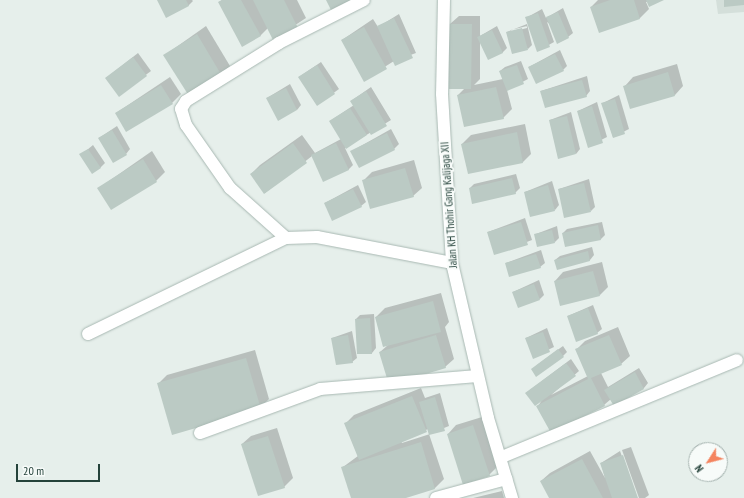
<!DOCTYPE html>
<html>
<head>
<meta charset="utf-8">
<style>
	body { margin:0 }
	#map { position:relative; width:744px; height:498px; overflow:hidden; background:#e6efeb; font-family:"PT Sans Narrow",sans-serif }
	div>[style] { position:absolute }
	.built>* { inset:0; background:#d4dfda }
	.shadow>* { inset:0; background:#0003 }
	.building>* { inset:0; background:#bbcac4 }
	.roads { filter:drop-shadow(0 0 1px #a8b8b2) drop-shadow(0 0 1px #a8b8b2) }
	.minor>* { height:12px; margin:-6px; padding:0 6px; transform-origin:6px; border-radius:6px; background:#fff }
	span { translate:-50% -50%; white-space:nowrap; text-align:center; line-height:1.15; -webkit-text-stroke:3.5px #f7fbf9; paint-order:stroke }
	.street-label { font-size:11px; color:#24423a }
	.north { position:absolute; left:688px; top:442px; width:40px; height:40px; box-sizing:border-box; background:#f7fbf9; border:1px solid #a3b1ad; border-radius:50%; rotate:234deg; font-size:11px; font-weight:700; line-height:16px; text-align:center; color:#24423a }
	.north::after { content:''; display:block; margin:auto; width:14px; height:18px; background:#f4845f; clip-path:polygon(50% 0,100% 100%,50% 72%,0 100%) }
	.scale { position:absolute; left:16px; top:464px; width:84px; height:18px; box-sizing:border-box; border:2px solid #24423a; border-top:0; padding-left:5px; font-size:12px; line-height:14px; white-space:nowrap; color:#24423a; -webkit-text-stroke:3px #f7fbf9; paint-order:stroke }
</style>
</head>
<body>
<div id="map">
	<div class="built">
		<div style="clip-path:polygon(716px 0,744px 0,744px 12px,718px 14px)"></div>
	</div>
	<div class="shadow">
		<div style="clip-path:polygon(158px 0,192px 0,193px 1px,188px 6px)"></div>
		<div style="clip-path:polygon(222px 0,297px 0,306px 18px,274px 39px,268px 28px,260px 36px,219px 2px)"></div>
		<div style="clip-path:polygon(598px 0,662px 0,646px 2px,649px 9px,640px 18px,599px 31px,591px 7px)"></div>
		<div style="clip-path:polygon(563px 8px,573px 33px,568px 37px,547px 22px,554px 42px,538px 51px,526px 18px,542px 9px,546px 18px)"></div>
		<div style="clip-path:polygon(399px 14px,416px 53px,394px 61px,364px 80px,342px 40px,373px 19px,378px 27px)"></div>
		<div style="clip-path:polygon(459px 16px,480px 16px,480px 36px,497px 26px,507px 48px,502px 53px,480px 41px,480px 79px,474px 85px,503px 79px,500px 71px,505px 67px,521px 61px,528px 79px,507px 90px,512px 109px,503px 118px,458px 95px,465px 88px,450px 24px)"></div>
		<div style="clip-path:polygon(evenodd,527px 24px,532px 45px,528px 49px,507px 32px,527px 24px,527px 26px,527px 28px,511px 32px,511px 30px,527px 26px)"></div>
		<div style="clip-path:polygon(206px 26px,230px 66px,221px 75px,165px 55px)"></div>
		<div style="clip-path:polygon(560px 50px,567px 66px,563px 70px,529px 67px)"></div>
		<div style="clip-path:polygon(138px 53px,151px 71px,119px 95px,106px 78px)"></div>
		<div style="clip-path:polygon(321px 62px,339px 89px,317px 105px,299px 77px)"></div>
		<div style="clip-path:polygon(677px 64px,683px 86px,675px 95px,625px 86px,633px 77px)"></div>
		<div style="clip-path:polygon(587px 76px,590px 91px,586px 96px,541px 91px)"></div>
		<div style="clip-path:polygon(170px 77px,181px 94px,172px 103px,116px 113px)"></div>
		<div style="clip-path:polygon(290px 84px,301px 105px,297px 110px,267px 98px)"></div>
		<div style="clip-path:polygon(371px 87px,391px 120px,345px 148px,353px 165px,348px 170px,312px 156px,265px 193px,251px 174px,260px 165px,302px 135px,315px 153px,341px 139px,330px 121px,354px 105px,351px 101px)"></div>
		<div style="clip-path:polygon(619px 95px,629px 129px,613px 137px,603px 103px)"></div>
		<div style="clip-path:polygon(597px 102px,607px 137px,589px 146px,578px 111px)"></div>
		<div style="clip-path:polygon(571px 112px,580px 149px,576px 154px,550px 120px)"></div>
		<div style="clip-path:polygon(525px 124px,531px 154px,523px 162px,462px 144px,471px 135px)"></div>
		<div style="clip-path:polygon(117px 126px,130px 149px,126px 154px,99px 138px)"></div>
		<div style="clip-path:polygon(391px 129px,399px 144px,394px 149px,352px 151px)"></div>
		<div style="clip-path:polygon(93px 145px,105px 163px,100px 168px,81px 155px)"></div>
		<div style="clip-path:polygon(152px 151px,165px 172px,156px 181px,99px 188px)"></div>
		<div style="clip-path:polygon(414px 160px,422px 188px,413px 196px,363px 181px,372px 172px)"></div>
		<div style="clip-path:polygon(516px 174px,520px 188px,515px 193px,470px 188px,474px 184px)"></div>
		<div style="clip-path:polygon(589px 179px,595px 207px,591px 211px,559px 189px)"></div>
		<div style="clip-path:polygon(552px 181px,559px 205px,555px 210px,525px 192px)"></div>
		<div style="clip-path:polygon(358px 185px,366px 202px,361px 206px,325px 203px)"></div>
		<div style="clip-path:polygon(525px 218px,532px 240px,495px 254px,488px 232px)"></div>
		<div style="clip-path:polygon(602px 222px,605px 235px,601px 239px,563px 233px,567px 229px)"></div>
		<div style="clip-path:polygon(557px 226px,559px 238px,555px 242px,536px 234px)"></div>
		<div style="clip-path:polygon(592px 247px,594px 255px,590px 260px,558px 269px,555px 260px,560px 256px)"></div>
		<div style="clip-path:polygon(541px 250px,545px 263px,540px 267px,506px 263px)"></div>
		<div style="clip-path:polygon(602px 262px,608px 287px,600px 295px,555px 281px,563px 272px)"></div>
		<div style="clip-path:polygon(539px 280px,544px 295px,540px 299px,513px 292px)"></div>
		<div style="clip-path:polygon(441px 293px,449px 322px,445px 327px,454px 359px,445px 367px,380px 352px,388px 345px,376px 317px,385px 308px)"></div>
		<div style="clip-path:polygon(593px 305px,602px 329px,597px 333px,568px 316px)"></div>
		<div style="clip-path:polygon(374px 314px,376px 348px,372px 353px,358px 353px,356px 319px,360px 315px)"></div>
		<div style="clip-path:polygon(618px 327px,630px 356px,621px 364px,601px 373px,608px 387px,639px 368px,648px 383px,644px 388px,614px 405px,611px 399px,604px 405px,538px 406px,542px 400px,526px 393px,571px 359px,579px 371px,551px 395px,588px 376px,577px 349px,585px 341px)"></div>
		<div style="clip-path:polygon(547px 328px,554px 347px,533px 357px,526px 338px)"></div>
		<div style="clip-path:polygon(352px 331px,357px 358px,352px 362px,332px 338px)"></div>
		<div style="clip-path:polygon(563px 346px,567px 352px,563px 356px,537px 365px)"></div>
		<div style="clip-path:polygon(255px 350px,269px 399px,260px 408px,158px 384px,167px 375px)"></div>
		<div style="clip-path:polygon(evenodd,421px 388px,425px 398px,440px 393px,449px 426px,429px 434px,444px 479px,435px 488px,403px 498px,352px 498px,343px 467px,358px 456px,345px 424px,354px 415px,421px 388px,428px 429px,430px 434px,402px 443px,401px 441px,428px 429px)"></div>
		<div style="clip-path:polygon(482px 417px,498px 466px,489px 475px,448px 434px,456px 425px)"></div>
		<div style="clip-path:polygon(277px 428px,293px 478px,284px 487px,242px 444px,251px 436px)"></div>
		<div style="clip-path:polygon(631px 447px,649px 495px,645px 498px,639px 498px,622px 450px)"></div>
		<div style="clip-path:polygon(590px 451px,605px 478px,601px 463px,620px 451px,637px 498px,550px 498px,541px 481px,550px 473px)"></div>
		<div style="clip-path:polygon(502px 491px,504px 498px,473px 498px)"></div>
	</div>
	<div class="building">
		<div style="clip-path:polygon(157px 0,186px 0,189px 6px,166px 18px)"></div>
		<div style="clip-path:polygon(222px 0,241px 0,261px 36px,242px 47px,218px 2px)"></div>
		<div style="clip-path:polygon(253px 0,284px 0,298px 28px,273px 40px)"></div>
		<div style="clip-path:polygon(326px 0,355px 0,332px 12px)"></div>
		<div style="clip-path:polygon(610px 0,634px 0,640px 19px,599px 33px,590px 7px)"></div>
		<div style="clip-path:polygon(646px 0,664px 0,649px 7px)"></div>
		<div style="clip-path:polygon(724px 0,744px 0,744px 5px,724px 7px)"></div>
		<div style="clip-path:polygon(558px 12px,569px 38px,557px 44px,546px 17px)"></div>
		<div style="clip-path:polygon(538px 13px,550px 47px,537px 52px,525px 17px)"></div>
		<div style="clip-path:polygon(394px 18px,413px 58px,395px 66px,377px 26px)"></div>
		<div style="clip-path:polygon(449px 24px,472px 24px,471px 89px,449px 89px)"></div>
		<div style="clip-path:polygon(364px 27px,387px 69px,364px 82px,341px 40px)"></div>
		<div style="clip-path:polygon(522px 28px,528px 50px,512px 54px,506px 32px)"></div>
		<div style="clip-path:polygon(492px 30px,503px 53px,488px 60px,477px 37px)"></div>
		<div style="clip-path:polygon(197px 34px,222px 76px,189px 96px,163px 55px)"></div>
		<div style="clip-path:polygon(555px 54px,564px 71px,536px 84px,528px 67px)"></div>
		<div style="clip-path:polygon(133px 57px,147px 76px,119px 97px,105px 78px)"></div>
		<div style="clip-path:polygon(317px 65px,335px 94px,317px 106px,298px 77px)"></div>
		<div style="clip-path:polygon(517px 65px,524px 84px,507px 91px,499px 71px)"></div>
		<div style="clip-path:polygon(668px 72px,675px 96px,630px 109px,623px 86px)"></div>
		<div style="clip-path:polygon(582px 80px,587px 97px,545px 108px,540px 91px)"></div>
		<div style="clip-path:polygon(161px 85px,173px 104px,126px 132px,115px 113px)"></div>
		<div style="clip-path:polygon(496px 87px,504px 119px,464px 127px,457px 95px)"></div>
		<div style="clip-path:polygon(286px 88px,297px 110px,278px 121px,266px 98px)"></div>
		<div style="clip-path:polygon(366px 91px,387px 126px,371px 135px,350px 101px)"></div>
		<div style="clip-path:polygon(615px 99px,625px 134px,613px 138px,601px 103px)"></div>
		<div style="clip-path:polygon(592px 106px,603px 143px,588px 148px,577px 111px)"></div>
		<div style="clip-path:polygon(350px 108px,367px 135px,346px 149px,329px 121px)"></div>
		<div style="clip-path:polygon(567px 116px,576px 154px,558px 159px,549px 120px)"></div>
		<div style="clip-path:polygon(112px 130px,127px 155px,113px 163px,98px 138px)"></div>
		<div style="clip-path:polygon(517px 132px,523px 163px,468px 174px,461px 144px)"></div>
		<div style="clip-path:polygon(387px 133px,395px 150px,359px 168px,350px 151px)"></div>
		<div style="clip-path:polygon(293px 143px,307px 163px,264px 194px,250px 174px)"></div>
		<div style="clip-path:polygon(336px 143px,349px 170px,323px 182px,311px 155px)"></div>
		<div style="clip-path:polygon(88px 149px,101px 168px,92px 174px,79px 154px)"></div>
		<div style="clip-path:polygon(143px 159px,157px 182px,111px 210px,97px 188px)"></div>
		<div style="clip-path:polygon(405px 168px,414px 197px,370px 209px,362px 180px)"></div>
		<div style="clip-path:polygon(512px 178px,516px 194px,472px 204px,469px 188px)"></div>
		<div style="clip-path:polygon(584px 183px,591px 212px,564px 218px,558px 189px)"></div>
		<div style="clip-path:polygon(548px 185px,555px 211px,530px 217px,524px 192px)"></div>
		<div style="clip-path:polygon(353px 189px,362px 207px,332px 221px,324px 203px)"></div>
		<div style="clip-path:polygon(521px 222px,528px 245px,494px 255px,487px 232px)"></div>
		<div style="clip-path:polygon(598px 225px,601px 240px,565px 247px,562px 233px)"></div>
		<div style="clip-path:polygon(552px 230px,555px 243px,537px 247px,534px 234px)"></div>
		<div style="clip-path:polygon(588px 251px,590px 261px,557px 270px,554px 260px)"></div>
		<div style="clip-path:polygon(536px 254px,541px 268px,509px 277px,505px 263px)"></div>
		<div style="clip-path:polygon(593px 271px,600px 296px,560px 306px,554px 281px)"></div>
		<div style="clip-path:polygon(534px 284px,540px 300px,518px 308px,512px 292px)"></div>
		<div style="clip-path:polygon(433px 301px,441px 332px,383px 347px,375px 317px)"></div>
		<div style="clip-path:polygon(588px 308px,598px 334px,576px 342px,567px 316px)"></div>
		<div style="clip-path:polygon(370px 318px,372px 354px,357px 354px,355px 319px)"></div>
		<div style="clip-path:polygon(543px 332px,550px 352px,533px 359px,525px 338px)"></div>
		<div style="clip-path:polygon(348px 335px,353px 363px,336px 365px,331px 338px)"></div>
		<div style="clip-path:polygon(436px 335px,446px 368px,389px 385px,379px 352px)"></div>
		<div style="clip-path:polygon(609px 335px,622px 365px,591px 378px,605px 406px,551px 433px,536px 406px,588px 379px,575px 349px)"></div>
		<div style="clip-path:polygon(558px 349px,564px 357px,536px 377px,531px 369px)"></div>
		<div style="clip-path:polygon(246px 358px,261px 409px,172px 435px,157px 383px)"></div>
		<div style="clip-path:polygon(566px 363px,576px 376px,535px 406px,525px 393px)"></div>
		<div style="clip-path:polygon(635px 372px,644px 389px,614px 406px,604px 390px)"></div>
		<div style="clip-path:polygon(412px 396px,427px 432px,359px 460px,344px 423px)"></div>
		<div style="clip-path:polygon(435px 397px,445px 431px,429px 435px,419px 402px)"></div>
		<div style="clip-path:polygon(473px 425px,490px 476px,463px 485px,447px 434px)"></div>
		<div style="clip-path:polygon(268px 436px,285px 488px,258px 496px,241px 444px)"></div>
		<div style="clip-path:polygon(421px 442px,435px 489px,406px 498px,351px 498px,341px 467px)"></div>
		<div style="clip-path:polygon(623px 455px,638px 498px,612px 498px,600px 463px)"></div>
		<div style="clip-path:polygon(582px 459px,603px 498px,549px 498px,540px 481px)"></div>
	</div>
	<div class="roads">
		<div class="minor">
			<div style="left:444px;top:0;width:94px;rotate:91.2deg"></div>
			<div style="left:442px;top:94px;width:169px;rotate:86.6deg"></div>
			<div style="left:452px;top:263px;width:159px;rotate:76.9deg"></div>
			<div style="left:488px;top:418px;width:84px;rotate:73.3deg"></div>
			<div style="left:286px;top:238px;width:75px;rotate:-138.2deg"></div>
			<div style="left:230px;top:188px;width:77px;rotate:-124.9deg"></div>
			<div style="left:186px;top:125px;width:17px;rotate:-107deg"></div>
			<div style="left:181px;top:109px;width:9px;rotate:-58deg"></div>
			<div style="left:186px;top:101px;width:110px;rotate:-31.9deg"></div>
			<div style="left:279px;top:43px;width:95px;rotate:-26.8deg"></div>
			<div style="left:88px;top:334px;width:220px;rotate:-25.9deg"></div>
			<div style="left:286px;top:238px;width:31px;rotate:-2deg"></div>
			<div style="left:317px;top:237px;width:137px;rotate:10.9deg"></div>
			<div style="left:200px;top:433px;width:128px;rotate:-20.1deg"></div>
			<div style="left:320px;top:389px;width:158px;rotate:-4.7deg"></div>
			<div style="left:502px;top:457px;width:254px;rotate:-22.4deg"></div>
			<div style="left:436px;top:498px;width:73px;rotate:-15.2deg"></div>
		</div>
	</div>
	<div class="street-label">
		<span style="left:449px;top:205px;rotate:-94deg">Jalan KH Thohir Gang Kalijaga XII</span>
	</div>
	<div class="north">N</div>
	<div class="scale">20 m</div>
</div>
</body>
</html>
